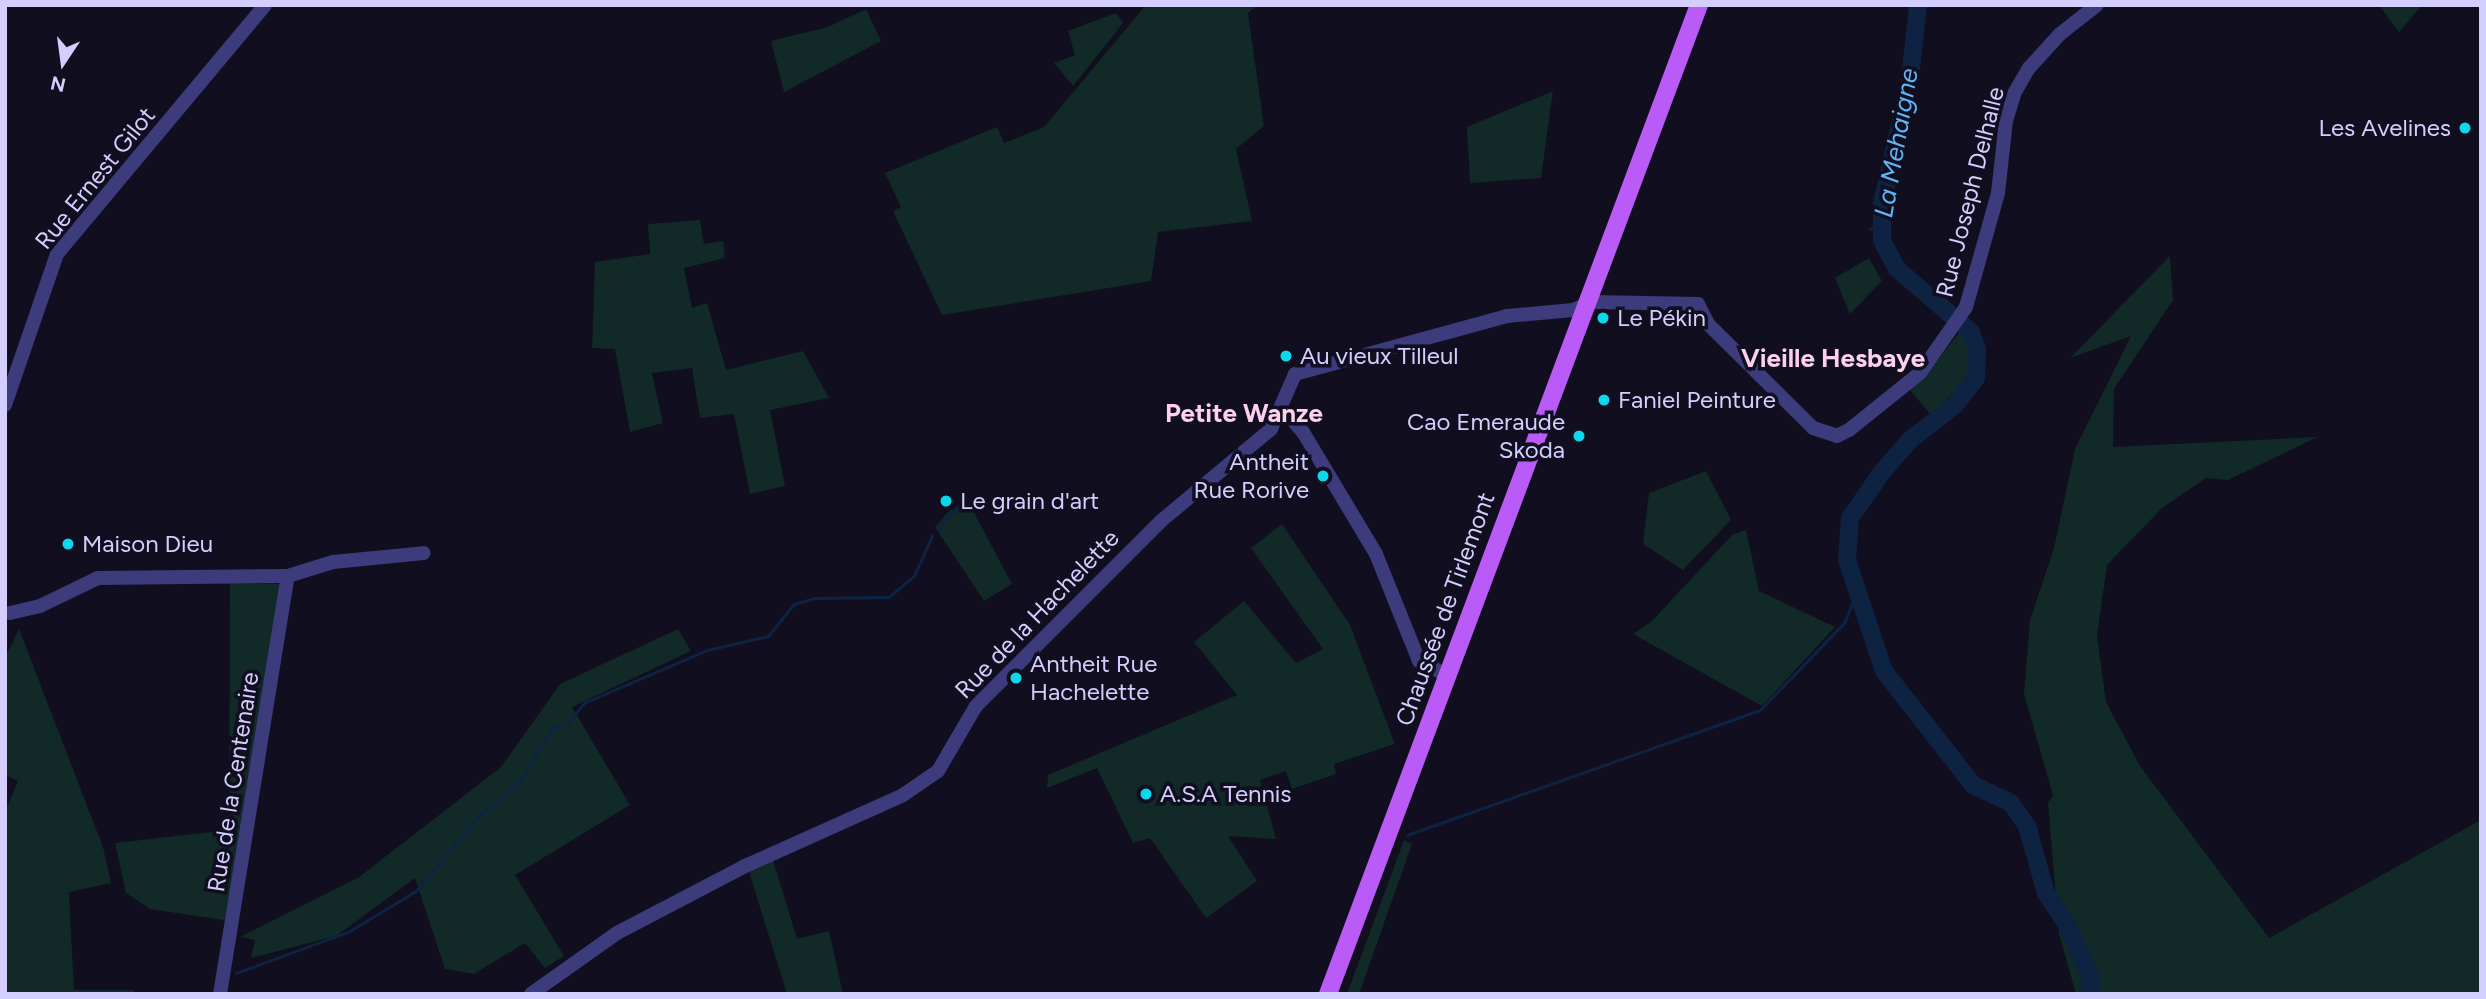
<!DOCTYPE html>
<html>
<head>
<meta charset="utf-8">
<style>
	body { margin:0 }
	#map { position:relative; width:2486px; height:999px; overflow:hidden; background:#100e1f; font-family:Figtree,sans-serif }
	div>[style] { position:absolute }
	.green>* { inset:0; background:#112927 }
	.stream>* { height:2.5px; margin:-1.25px; padding:0 1.25px; transform-origin:1.25px; border-radius:1.25px; background:#0e2342 }
	.river>* { height:18px; margin:-9px; padding:0 9px; transform-origin:9px; border-radius:9px; background:#0e2342 }
	.tertiary>* { height:14px; margin:-7px; padding:0 7px; transform-origin:7px; border-radius:7px; background:#3c3b7c }
	.primary>* { height:18px; margin:-9px; padding:0 9px; transform-origin:9px; border-radius:9px; background:#ba5bf7 }
	.dots>* { width:19px; height:19px; translate:-50% -50%; box-sizing:border-box; border:4px solid #100e1f; border-radius:50% }
	span { translate:-50% -50%; white-space:nowrap; text-align:center; line-height:1.15; -webkit-text-stroke:7px #100e1f; paint-order:stroke }
	.poi-label { font-size:24px; color:#d3cefd }
	.right { translate:-100% -50%; text-align:right }
	.left { translate:0 -50%; text-align:left }
	.street-label { font-size:24px; color:#d3cefd }
	.water-label { font-size:26px; color:#61b4f7; font-style:italic }
	.neighbourhood-label { font-size:26px; color:#fdd0ed; font-weight:700 }
	.frame { position:absolute; inset:0; border:7px solid #d3cefd; pointer-events:none }
	.north { position:absolute; left:28px; top:28px; width:70px; height:70px; -webkit-text-stroke:5px #100e1f; paint-order:stroke; rotate:193deg; font-size:19px; font-weight:700; line-height:28px; text-align:center; color:#d3cefd }
	.north::after { content:''; display:block; margin:auto; width:24px; height:32px; background:#d3cefd; clip-path:polygon(50% 0,100% 100%,50% 72%,0 100%) }
</style>
</head>
<body>
<div id="map">
	<div class="green">
		<div style="clip-path:polygon(1146px 5px,1258px 5px,1248px 13px,1264px 126px,1236px 149px,1252px 221px,1158px 232px,1151px 281px,942px 315px,893px 211px,901px 207px,885px 173px,997px 127px,1004px 143px,1044px 127px)"></div>
		<div style="clip-path:polygon(2379px 5px,2422px 5px,2399px 32px)"></div>
		<div style="clip-path:polygon(866px 9px,881px 41px,784px 92px,771px 41px,828px 27px)"></div>
		<div style="clip-path:polygon(1116px 13px,1123px 23px,1073px 86px,1054px 63px,1075px 55px,1068px 31px)"></div>
		<div style="clip-path:polygon(1553px 91px,1541px 178px,1470px 183px,1467px 127px)"></div>
		<div style="clip-path:polygon(700px 220px,704px 244px,723px 241px,725px 258px,684px 268px,692px 308px,707px 303px,726px 370px,803px 351px,829px 398px,770px 410px,785px 486px,750px 494px,734px 414px,700px 418px,692px 368px,652px 373px,663px 423px,630px 432px,615px 349px,592px 348px,595px 262px,650px 254px,648px 224px)"></div>
		<div style="clip-path:polygon(2170px 256px,2173px 300px,2114px 389px,2113px 447px,2318px 437px,2228px 480px,2206px 478px,2162px 508px,2107px 565px,2097px 636px,2106px 702px,2140px 766px,2269px 938px,2481px 820px,2481px 994px,2076px 994px,2059px 934px,2048px 803px,2053px 795px,2024px 694px,2030px 620px,2054px 548px,2075px 449px,2131px 336px,2070px 358px)"></div>
		<div style="clip-path:polygon(1869px 258px,1882px 281px,1850px 314px,1835px 278px)"></div>
		<div style="clip-path:polygon(1961px 330px,1973px 351px,1969px 378px,1931px 415px,1909px 389px,1927px 374px)"></div>
		<div style="clip-path:polygon(1706px 471px,1731px 520px,1683px 570px,1643px 544px,1649px 493px)"></div>
		<div style="clip-path:polygon(971px 507px,1012px 584px,984px 601px,935px 527px,950px 510px)"></div>
		<div style="clip-path:polygon(1282px 524px,1350px 625px,1395px 744px,1334px 764px,1336px 774px,1292px 789px,1286px 771px,1260px 780px,1276px 839px,1228px 836px,1257px 881px,1206px 918px,1150px 838px,1133px 843px,1097px 768px,1047px 788px,1048px 775px,1237px 695px,1194px 642px,1244px 601px,1296px 663px,1323px 649px,1251px 548px)"></div>
		<div style="clip-path:polygon(1746px 530px,1759px 591px,1835px 627px,1762px 706px,1633px 634px,1651px 622px,1732px 535px)"></div>
		<div style="clip-path:polygon(230px 583px,279px 584px,230px 921px,150px 909px,126px 893px,115px 843px,229px 830px)"></div>
		<div style="clip-path:polygon(19px 629px,103px 847px,111px 883px,69px 892px,74px 990px,134px 990px,134px 994px,5px 994px,5px 812px,18px 781px,5px 775px,5px 658px)"></div>
		<div style="clip-path:polygon(678px 629px,691px 651px,572px 707px,630px 805px,515px 875px,564px 956px,545px 968px,525px 943px,474px 974px,445px 969px,415px 878px,336px 936px,251px 958px,255px 940px,240px 937px,359px 877px,501px 767px,560px 684px)"></div>
		<div style="clip-path:polygon(1404px 840px,1412px 844px,1359px 994px,1347px 994px)"></div>
		<div style="clip-path:polygon(773px 860px,797px 939px,829px 931px,843px 994px,787px 994px,749px 872px)"></div>
	</div>
	<div class="stream">
		<div style="left:1870px;top:229px;width:12px;rotate:-14deg"></div>
		<div style="left:938px;top:529px;width:30px;rotate:-49deg"></div>
		<div style="left:958px;top:506px;width:22px;rotate:-8deg"></div>
		<div style="left:1407px;top:835px;width:374px;rotate:-19.5deg"></div>
		<div style="left:1760px;top:710px;width:121px;rotate:-46deg"></div>
		<div style="left:1844px;top:623px;width:30px;rotate:-67deg"></div>
		<div style="left:236px;top:973px;width:119px;rotate:-20.1deg"></div>
		<div style="left:348px;top:932px;width:79px;rotate:-31.1deg"></div>
		<div style="left:416px;top:891px;width:94px;rotate:-50.2deg"></div>
		<div style="left:476px;top:819px;width:57px;rotate:-40.1deg"></div>
		<div style="left:520px;top:782px;width:63px;rotate:-59.3deg"></div>
		<div style="left:552px;top:728px;width:17px;rotate:-17deg"></div>
		<div style="left:568px;top:723px;width:26px;rotate:-51deg"></div>
		<div style="left:584px;top:703px;width:134px;rotate:-23.3deg"></div>
		<div style="left:707px;top:650px;width:63px;rotate:-12.9deg"></div>
		<div style="left:768px;top:636px;width:41px;rotate:-50.9deg"></div>
		<div style="left:794px;top:604px;width:22px;rotate:-16deg"></div>
		<div style="left:815px;top:598px;width:74px;rotate:-0.8deg"></div>
		<div style="left:889px;top:597px;width:33px;rotate:-40deg"></div>
		<div style="left:914px;top:576px;width:44px;rotate:-65.8deg"></div>
	</div>
	<div class="river">
		<div style="left:1918px;top:5px;width:81px;rotate:96.3deg"></div>
		<div style="left:1909px;top:86px;width:120px;rotate:103deg"></div>
		<div style="left:1882px;top:203px;width:37px;rotate:90deg"></div>
		<div style="left:1882px;top:240px;width:33px;rotate:63deg"></div>
		<div style="left:1897px;top:269px;width:97px;rotate:40.4deg"></div>
		<div style="left:1971px;top:332px;width:18px;rotate:71deg"></div>
		<div style="left:1977px;top:349px;width:29px;rotate:92deg"></div>
		<div style="left:1976px;top:378px;width:36px;rotate:128deg"></div>
		<div style="left:1954px;top:406px;width:56px;rotate:142.3deg"></div>
		<div style="left:1910px;top:440px;width:43px;rotate:131.2deg"></div>
		<div style="left:1882px;top:472px;width:56px;rotate:124.8deg"></div>
		<div style="left:1850px;top:518px;width:42px;rotate:94.1deg"></div>
		<div style="left:1847px;top:560px;width:117px;rotate:71.6deg"></div>
		<div style="left:1884px;top:671px;width:145px;rotate:52deg"></div>
		<div style="left:1973px;top:785px;width:42px;rotate:25.3deg"></div>
		<div style="left:2011px;top:803px;width:28px;rotate:55deg"></div>
		<div style="left:2027px;top:826px;width:70px;rotate:74.2deg"></div>
		<div style="left:2046px;top:893px;width:42px;rotate:56.7deg"></div>
		<div style="left:2069px;top:928px;width:53px;rotate:66.8deg"></div>
		<div style="left:2090px;top:977px;width:17px;rotate:87deg"></div>
	</div>
	<div class="tertiary">
		<div style="left:5px;top:405px;width:160px;rotate:-71deg"></div>
		<div style="left:57px;top:254px;width:324px;rotate:-50.1deg"></div>
		<div style="left:1282px;top:408px;width:32px;rotate:49deg"></div>
		<div style="left:1303px;top:432px;width:142px;rotate:59.1deg"></div>
		<div style="left:1376px;top:554px;width:115px;rotate:68.1deg"></div>
		<div style="left:1419px;top:661px;width:31px;rotate:27deg"></div>
		<div style="left:10px;top:613px;width:31px;rotate:-13deg"></div>
		<div style="left:40px;top:606px;width:64px;rotate:-25.8deg"></div>
		<div style="left:98px;top:578px;width:190px;rotate:-0.6deg"></div>
		<div style="left:288px;top:576px;width:47px;rotate:-17.3deg"></div>
		<div style="left:333px;top:562px;width:91px;rotate:-5.6deg"></div>
		<div style="left:220px;top:994px;width:423px;rotate:-80.8deg"></div>
		<div style="left:531px;top:994px;width:105px;rotate:-35.3deg"></div>
		<div style="left:617px;top:933px;width:142px;rotate:-27.6deg"></div>
		<div style="left:743px;top:867px;width:175px;rotate:-24.2deg"></div>
		<div style="left:903px;top:795px;width:42px;rotate:-34.4deg"></div>
		<div style="left:938px;top:771px;width:75px;rotate:-59.7deg"></div>
		<div style="left:976px;top:706px;width:262px;rotate:-45deg"></div>
		<div style="left:1161px;top:521px;width:143px;rotate:-39.9deg"></div>
		<div style="left:1271px;top:429px;width:60px;rotate:-66.4deg"></div>
		<div style="left:1295px;top:374px;width:220px;rotate:-15.3deg"></div>
		<div style="left:1507px;top:316px;width:66px;rotate:-5.2deg"></div>
		<div style="left:1573px;top:310px;width:22px;rotate:-22deg"></div>
		<div style="left:1593px;top:302px;width:105px;rotate:1.1deg"></div>
		<div style="left:1698px;top:304px;width:22px;rotate:63deg"></div>
		<div style="left:1708px;top:324px;width:148px;rotate:44.7deg"></div>
		<div style="left:1813px;top:428px;width:25px;rotate:18deg"></div>
		<div style="left:1837px;top:436px;width:13px;rotate:-27deg"></div>
		<div style="left:1849px;top:430px;width:91px;rotate:-38.8deg"></div>
		<div style="left:1920px;top:373px;width:80px;rotate:-55.1deg"></div>
		<div style="left:1966px;top:307px;width:118px;rotate:-74.3deg"></div>
		<div style="left:1998px;top:193px;width:72px;rotate:-83.7deg"></div>
		<div style="left:2006px;top:121px;width:30px;rotate:-73deg"></div>
		<div style="left:2015px;top:92px;width:28px;rotate:-60deg"></div>
		<div style="left:2029px;top:68px;width:46px;rotate:-47.6deg"></div>
		<div style="left:2060px;top:34px;width:47px;rotate:-38.1deg"></div>
	</div>
	<div class="primary">
		<div style="left:1328px;top:994px;width:1056px;rotate:-69.44deg"></div>
	</div>
	<div class="dots">
		<div style="left:2465px;top:128px;background:#0cd8eb"></div>
		<div style="left:1603px;top:318px;background:#0cd8eb"></div>
		<div style="left:1286px;top:356px;background:#0cd8eb"></div>
		<div style="left:1604px;top:400px;background:#0cd8eb"></div>
		<div style="left:1579px;top:436px;background:#0cd8eb"></div>
		<div style="left:1323px;top:476px;background:#0cd8eb"></div>
		<div style="left:946px;top:501px;background:#0cd8eb"></div>
		<div style="left:68px;top:544px;background:#0cd8eb"></div>
		<div style="left:1016px;top:678px;background:#0cd8eb"></div>
		<div style="left:1146px;top:794px;background:#0cd8eb"></div>
	</div>
	<div class="poi-label">
		<span class="right" style="left:2451px;top:128px">Les Avelines</span>
		<span class="left" style="left:1617px;top:318px">Le Pékin</span>
		<span class="left" style="left:1300px;top:356px">Au vieux Tilleul</span>
		<span class="left" style="left:1618px;top:400px">Faniel Peinture</span>
		<span class="right" style="left:1565px;top:436px">Cao Emeraude<br>Skoda</span>
		<span class="right" style="left:1309px;top:476px">Antheit<br>Rue Rorive</span>
		<span class="left" style="left:960px;top:501px">Le grain d'art</span>
		<span class="left" style="left:82px;top:544px">Maison Dieu</span>
		<span class="left" style="left:1030px;top:678px">Antheit Rue<br>Hachelette</span>
		<span class="left" style="left:1160px;top:794px">A.S.A Tennis</span>
	</div>
	<div class="street-label">
		<span style="left:95px;top:178px;rotate:-51deg">Rue Ernest Gilot</span>
		<span style="left:1970px;top:192px;rotate:-76deg">Rue Joseph Delhalle</span>
		<span style="left:1445px;top:609px;rotate:-70deg">Chaussée de Tirlemont</span>
		<span style="left:1037px;top:614px;rotate:-46deg">Rue de la Hachelette</span>
		<span style="left:233px;top:782px;rotate:-81deg">Rue de la Centenaire</span>
	</div>
	<div class="water-label">
		<span style="left:1897px;top:143px;rotate:-80deg">La Mehaigne</span>
	</div>
	<div class="neighbourhood-label">
		<span style="left:1833px;top:359px">Vieille Hesbaye</span>
		<span style="left:1244px;top:414px">Petite Wanze</span>
	</div>
	<div class="frame"></div>
	<div class="north">N</div>
</div>
</body>
</html>
